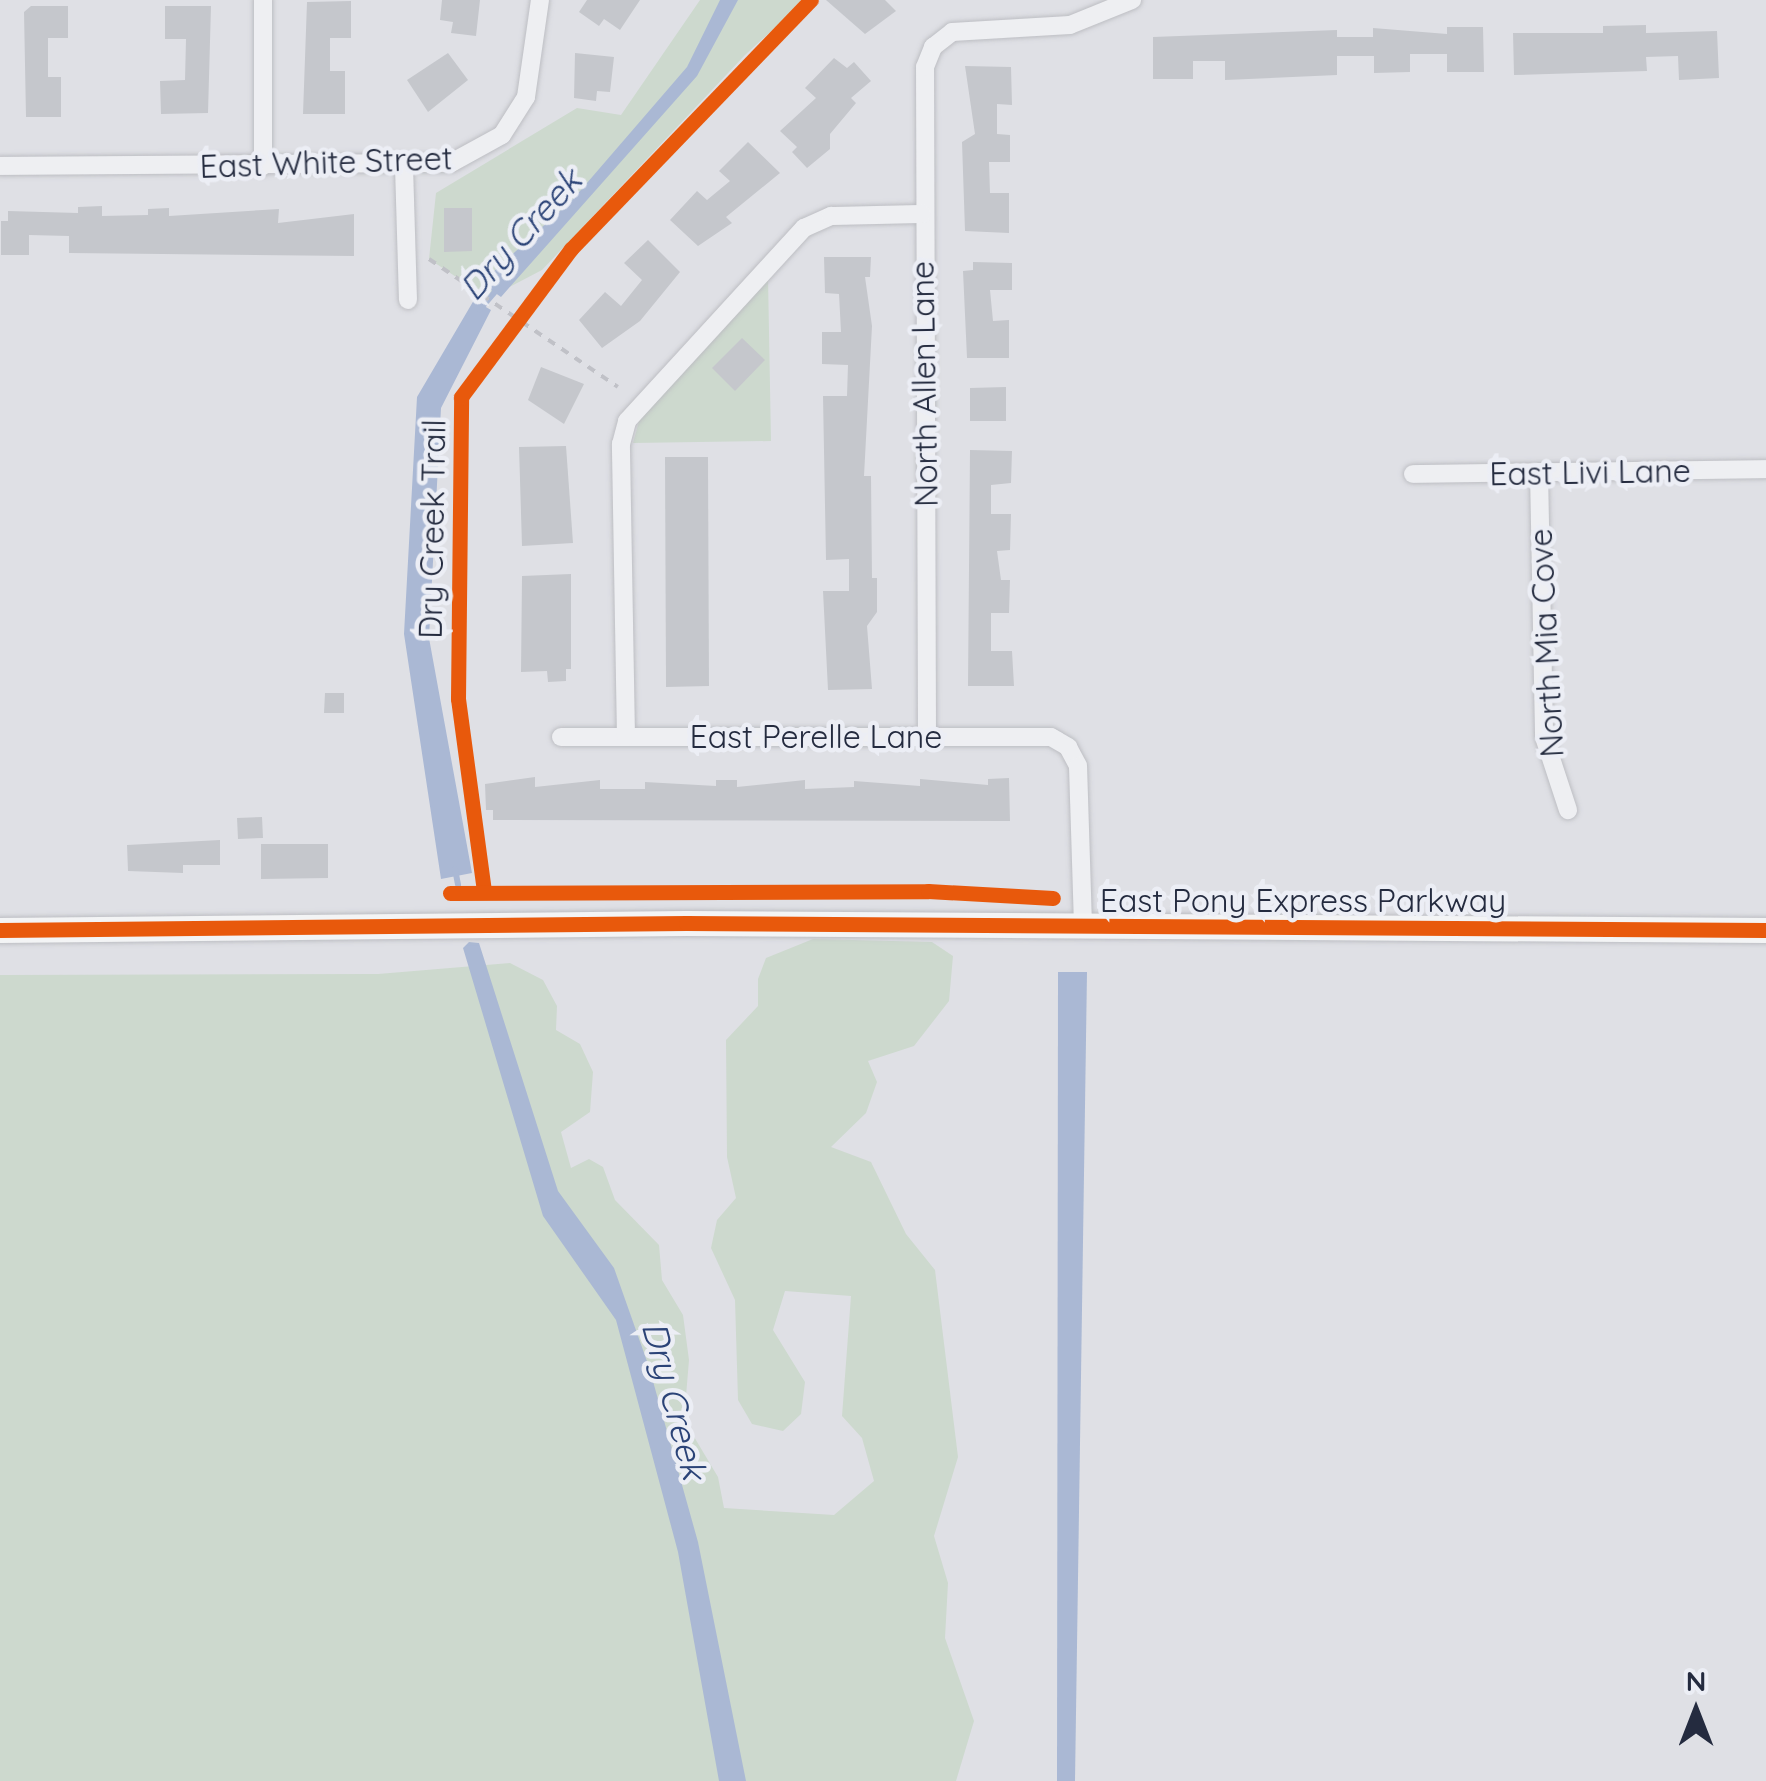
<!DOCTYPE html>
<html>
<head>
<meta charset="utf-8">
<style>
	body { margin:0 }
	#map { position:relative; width:1766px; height:1781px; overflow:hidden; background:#dfe0e5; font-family:Quicksand,sans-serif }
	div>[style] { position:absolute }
	.green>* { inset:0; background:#cdd9ce }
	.water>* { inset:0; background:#aab8d4 }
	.stream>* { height:6px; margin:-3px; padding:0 3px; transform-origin:3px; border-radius:3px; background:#aab8d4 }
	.building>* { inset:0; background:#c5c7cc }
	.path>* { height:4px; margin-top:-2px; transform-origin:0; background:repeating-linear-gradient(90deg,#c0c1c7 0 8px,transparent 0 16px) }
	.roads { filter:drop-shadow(0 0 2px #bdbec3) drop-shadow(0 0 2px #bdbec3) }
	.street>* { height:18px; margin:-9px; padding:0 9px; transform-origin:9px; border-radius:9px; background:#eeeff2 }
	.secondary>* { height:25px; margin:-12.5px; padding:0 12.5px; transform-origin:12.5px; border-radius:12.5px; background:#f3f4f5 }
	.cycleway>* { height:15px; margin:-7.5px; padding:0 7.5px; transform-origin:7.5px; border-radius:7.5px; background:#e8590c }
	span { translate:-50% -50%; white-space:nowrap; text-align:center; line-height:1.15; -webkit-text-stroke:9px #eceef5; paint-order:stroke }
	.street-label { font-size:32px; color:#242b3f }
	.water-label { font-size:35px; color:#2b4377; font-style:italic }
	.north { position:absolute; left:1646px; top:1661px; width:100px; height:100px; -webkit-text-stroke:8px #eceef5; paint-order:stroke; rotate:0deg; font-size:28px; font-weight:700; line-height:40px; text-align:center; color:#242b3f }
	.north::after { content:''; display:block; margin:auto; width:35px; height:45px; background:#242b3f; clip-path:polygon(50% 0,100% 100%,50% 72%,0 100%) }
</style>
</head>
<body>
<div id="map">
	<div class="green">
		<div style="clip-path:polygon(700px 0,805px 0,745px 55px,542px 270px,488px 298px,429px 259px,436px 193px,577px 108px,621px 115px)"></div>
		<div style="clip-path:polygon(768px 277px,771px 441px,633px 443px,641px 414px)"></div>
		<div style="clip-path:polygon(813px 939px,932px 942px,953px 956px,949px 1001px,914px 1046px,868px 1061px,877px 1082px,866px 1113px,831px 1147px,871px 1162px,906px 1234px,935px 1270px,958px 1457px,934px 1536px,948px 1583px,945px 1638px,974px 1721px,956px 1781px,0 1781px,0 975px,378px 974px,510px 963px,543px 980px,557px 1006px,556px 1030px,580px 1044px,593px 1072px,590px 1112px,561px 1132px,571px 1168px,589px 1159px,603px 1167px,615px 1200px,659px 1245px,662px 1280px,683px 1315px,689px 1360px,684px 1420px,718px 1477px,724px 1508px,834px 1515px,874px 1481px,862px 1438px,842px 1416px,851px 1296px,785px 1291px,773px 1330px,805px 1382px,801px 1414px,783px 1431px,752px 1424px,738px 1400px,735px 1300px,711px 1248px,717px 1220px,736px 1198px,727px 1157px,726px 1040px,758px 1006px,758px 979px,766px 958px)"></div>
	</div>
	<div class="water">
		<div style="clip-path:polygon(720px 0,738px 0,697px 76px,501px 297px,481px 283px,574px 198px,687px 67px)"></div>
		<div style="clip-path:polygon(474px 300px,491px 310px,441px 408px,429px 638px,472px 873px,441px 879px,404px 634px,417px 397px)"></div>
		<div style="clip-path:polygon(469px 942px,479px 943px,558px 1191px,614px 1268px,649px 1367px,698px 1542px,746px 1781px,719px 1781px,678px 1552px,616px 1320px,543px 1216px,463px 948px)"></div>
		<div style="clip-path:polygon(1058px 972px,1087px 972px,1075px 1781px,1057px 1781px)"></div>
	</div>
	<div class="stream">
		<div style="left:480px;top:309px;width:28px;rotate:-49deg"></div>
		<div style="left:455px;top:869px;width:16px;rotate:79deg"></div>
	</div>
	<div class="building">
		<div style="clip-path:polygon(442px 0,480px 0,476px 36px,451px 33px,453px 22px,440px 20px)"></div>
		<div style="clip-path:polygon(587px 0,640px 0,620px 30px,604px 19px,599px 26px,579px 12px)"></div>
		<div style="clip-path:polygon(826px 0,885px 0,896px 11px,865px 34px)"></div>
		<div style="clip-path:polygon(351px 1px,351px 38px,330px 38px,330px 71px,345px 71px,345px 114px,303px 114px,307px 2px)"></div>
		<div style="clip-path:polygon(31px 6px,68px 6px,68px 38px,48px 38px,48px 77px,61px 77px,61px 117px,26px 117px,24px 12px)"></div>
		<div style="clip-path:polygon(165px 6px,211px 6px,208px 113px,161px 114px,160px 81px,185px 80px,186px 39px,165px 39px)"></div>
		<div style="clip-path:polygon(1646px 25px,1646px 33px,1717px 31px,1719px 78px,1679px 80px,1678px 56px,1646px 57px,1647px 71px,1514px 75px,1513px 33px,1603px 33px,1603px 26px)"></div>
		<div style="clip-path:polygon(1447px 27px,1483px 27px,1484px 72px,1447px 72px,1447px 54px,1410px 54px,1410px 72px,1374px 73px,1374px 56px,1337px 56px,1337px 75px,1225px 80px,1225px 61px,1193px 61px,1193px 79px,1153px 79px,1153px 37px,1337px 30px,1337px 37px,1373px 37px,1373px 28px,1447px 34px)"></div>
		<div style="clip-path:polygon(448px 53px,468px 80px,428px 112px,407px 80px)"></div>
		<div style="clip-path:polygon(575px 53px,614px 57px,610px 92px,597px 91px,596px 101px,574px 98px)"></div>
		<div style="clip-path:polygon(834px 58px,847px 68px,854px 62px,871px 81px,851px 98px,856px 103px,830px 134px,830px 149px,807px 168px,792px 152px,797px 147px,780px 131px,816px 98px,805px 88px)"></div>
		<div style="clip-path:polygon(965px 66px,1011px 67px,1012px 105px,997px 104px,997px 134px,1010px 135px,1010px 162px,989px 162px,990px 193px,1009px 193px,1009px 233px,965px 231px,962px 142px,975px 134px)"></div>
		<div style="clip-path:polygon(748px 142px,780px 173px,726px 217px,732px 223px,698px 246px,670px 220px,697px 191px,707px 200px,730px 181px,719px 171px)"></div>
		<div style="clip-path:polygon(102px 206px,102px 216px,148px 215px,148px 209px,169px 208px,169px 216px,279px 209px,278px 223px,354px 214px,354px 256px,69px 253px,69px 236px,29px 235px,29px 255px,1px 255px,1px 221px,8px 221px,8px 211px,78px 213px,78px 207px)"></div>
		<div style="clip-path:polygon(444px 208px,472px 208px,472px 251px,444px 252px)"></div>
		<div style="clip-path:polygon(648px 240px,680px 272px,640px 321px,602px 348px,579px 320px,605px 292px,621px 306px,642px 280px,624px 263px)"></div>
		<div style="clip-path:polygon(824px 257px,871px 257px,870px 277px,865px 277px,872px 326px,864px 476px,871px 476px,872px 578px,877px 578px,877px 612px,867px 626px,872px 689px,828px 690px,823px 591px,849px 591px,849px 559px,826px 560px,823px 396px,847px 396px,848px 365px,822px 364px,822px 332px,841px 332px,839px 294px,825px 293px)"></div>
		<div style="clip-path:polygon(973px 262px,1012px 263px,1012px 290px,990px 290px,993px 321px,1009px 320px,1009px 358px,967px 358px,963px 271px,973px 270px)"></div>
		<div style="clip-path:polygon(742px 338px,765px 360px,735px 391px,712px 368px)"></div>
		<div style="clip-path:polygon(541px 367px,584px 384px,564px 424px,528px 400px)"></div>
		<div style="clip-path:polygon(1006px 387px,1006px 421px,970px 421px,970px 388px)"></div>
		<div style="clip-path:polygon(566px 446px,573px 543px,522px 546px,519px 447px)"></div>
		<div style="clip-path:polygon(970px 450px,1012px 451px,1011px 483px,991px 485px,991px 514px,1011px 514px,1010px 550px,997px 551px,1001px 580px,1010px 580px,1009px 613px,991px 613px,991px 651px,1012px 651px,1014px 686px,968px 686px)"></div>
		<div style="clip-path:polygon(665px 457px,708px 457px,709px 686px,666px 687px)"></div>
		<div style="clip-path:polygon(571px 574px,571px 669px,566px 669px,566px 681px,548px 682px,547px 671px,521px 672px,522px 576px)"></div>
		<div style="clip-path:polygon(325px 693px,344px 693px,344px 713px,324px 713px)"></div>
		<div style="clip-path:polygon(535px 777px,535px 787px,600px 780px,600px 789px,645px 789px,645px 782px,716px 786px,716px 780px,737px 780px,737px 787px,805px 780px,805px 789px,854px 787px,854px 781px,920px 786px,920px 779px,988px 785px,988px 779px,1009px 778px,1010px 821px,493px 820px,493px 810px,486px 810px,485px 784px)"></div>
		<div style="clip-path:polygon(262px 817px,263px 838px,238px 839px,237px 818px)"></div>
		<div style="clip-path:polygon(220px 840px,220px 865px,183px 865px,183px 873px,128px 871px,127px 845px)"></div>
		<div style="clip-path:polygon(261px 844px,328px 844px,328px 878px,261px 879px)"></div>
	</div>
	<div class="path">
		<div style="left:429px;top:259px;width:228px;rotate:34.1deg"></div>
	</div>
	<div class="roads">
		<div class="street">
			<div style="left:263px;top:0;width:166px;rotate:90deg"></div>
			<div style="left:0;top:166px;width:451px;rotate:-0.4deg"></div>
			<div style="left:451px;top:163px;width:58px;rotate:-28.8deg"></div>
			<div style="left:502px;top:135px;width:45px;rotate:-57.7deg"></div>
			<div style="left:526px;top:97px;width:98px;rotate:-81.8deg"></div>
			<div style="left:404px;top:166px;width:134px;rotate:88.3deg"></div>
			<div style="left:1539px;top:472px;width:265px;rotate:88.9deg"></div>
			<div style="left:1544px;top:737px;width:77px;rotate:71.8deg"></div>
			<div style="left:1413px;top:474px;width:353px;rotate:-0.8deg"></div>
			<div style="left:927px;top:735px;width:668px;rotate:-90.17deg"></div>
			<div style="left:925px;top:67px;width:22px;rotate:-68deg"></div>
			<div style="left:933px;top:47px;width:24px;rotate:-38deg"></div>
			<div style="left:952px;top:32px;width:118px;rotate:-3.4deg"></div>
			<div style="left:1070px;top:25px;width:67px;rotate:-22deg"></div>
			<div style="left:561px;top:737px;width:490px"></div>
			<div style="left:1051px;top:737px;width:20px;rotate:30deg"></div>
			<div style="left:1068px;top:747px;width:21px;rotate:62deg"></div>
			<div style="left:1078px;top:766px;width:161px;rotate:88.2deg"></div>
			<div style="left:626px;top:737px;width:293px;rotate:-91deg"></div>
			<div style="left:621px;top:444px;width:24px;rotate:-75deg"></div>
			<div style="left:627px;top:421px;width:262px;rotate:-47.5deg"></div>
			<div style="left:804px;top:228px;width:30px;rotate:-24deg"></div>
			<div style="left:831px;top:216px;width:91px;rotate:-1.3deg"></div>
		</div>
		<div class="secondary">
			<div style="left:0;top:930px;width:686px;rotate:-0.58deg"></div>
			<div style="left:686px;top:923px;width:1080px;rotate:0.37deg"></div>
		</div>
	</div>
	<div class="cycleway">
		<div style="left:484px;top:891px;width:194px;rotate:-97.7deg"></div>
		<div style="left:458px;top:699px;width:302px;rotate:-89.4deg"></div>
		<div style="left:461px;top:397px;width:184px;rotate:-53.4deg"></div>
		<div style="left:571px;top:249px;width:346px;rotate:-46.1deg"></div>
		<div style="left:450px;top:893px;width:478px;rotate:-0.2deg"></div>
		<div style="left:928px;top:891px;width:125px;rotate:3.2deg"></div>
		<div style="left:0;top:930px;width:686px;rotate:-0.58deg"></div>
		<div style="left:686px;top:923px;width:1080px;rotate:0.37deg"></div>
	</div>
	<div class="street-label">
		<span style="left:326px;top:162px;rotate:-2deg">East White Street</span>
		<span style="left:924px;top:384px;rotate:-91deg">North Allen Lane</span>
		<span style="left:1590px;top:472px;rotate:-1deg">East Livi Lane</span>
		<span style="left:432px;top:529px;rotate:-89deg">Dry Creek Trail</span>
		<span style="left:1546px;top:643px;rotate:-93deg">North Mia Cove</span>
		<span style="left:816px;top:736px">East Perelle Lane</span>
		<span style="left:1303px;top:900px">East Pony Express Parkway</span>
	</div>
	<div class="water-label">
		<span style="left:520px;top:234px;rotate:-48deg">Dry Creek</span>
		<span style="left:675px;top:1400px;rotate:75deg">Dry Creek</span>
	</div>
	<div class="north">N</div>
</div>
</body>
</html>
